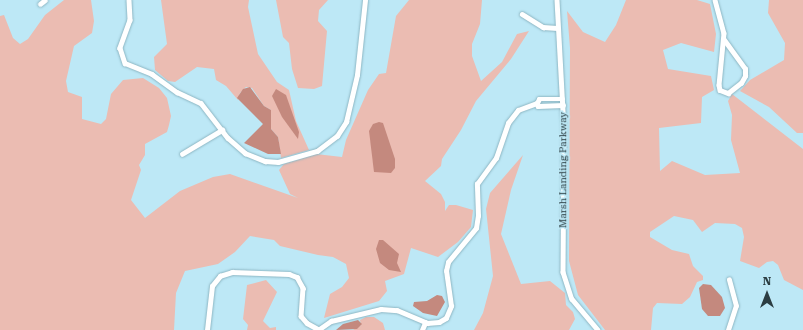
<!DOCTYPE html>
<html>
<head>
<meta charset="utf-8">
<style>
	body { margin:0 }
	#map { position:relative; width:803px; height:330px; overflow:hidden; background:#bde8f6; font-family:"Roboto Serif",serif }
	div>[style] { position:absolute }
	.green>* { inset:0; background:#ebbcb2 }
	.water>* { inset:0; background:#c4897e }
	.roads { filter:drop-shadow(0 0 1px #8db6c3) drop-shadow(0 0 1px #8db6c3) }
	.minor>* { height:4.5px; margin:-2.25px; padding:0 2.25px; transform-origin:2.25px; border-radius:2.25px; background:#fff }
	span { translate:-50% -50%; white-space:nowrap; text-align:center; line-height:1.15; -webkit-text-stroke:3px #bde8f6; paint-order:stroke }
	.street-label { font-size:10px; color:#2b3d42 }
	.north { position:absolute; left:747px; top:274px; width:40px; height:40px; -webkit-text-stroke:3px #bde8f6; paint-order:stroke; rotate:0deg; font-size:11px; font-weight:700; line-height:16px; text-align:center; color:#2b3d42 }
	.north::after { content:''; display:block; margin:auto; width:14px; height:18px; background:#2b3d42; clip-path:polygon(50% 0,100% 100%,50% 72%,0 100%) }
</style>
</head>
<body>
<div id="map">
	<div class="green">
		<div style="clip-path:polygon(64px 0,91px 0,94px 21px,92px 33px,74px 46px,66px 81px,68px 92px,82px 97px,82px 119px,101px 124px,106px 119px,111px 94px,123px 80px,143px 78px,159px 88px,167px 98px,171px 116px,169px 125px,167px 132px,145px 144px,145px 155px,139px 165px,141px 170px,131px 200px,145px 218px,180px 191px,213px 177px,230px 174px,298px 198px,290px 194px,279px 170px,284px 164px,316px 154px,342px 157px,346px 140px,368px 90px,379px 74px,386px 73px,396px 16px,409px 0,482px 0,480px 24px,472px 44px,472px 56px,481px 81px,502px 62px,517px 34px,529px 31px,511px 59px,476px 101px,461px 130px,442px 159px,441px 166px,425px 181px,441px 194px,445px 202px,445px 211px,449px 205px,456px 205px,473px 210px,471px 227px,458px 242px,438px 257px,411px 248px,404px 274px,385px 281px,387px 291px,379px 301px,324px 318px,330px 294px,342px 287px,349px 278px,346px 264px,333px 257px,318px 255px,280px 246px,274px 240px,250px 236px,235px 252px,218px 264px,185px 271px,176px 293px,174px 330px,0 330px,0 16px,4px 15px,13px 38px,20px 44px,28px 39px,45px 15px)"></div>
		<div style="clip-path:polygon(161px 0,249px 0,248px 7px,258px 54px,277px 82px,289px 90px,296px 121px,309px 150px,281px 158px,278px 137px,271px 129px,271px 110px,264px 106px,252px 88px,246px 87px,240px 93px,238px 100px,226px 86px,216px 80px,214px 69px,197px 67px,175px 82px,168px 81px,155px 70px,154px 57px,167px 44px)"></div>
		<div style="clip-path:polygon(276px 0,328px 0,319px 10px,318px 21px,327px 31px,322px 86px,314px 89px,298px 88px,292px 69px,289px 43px,283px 37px)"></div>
		<div style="clip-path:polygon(626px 0,697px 0,710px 4px,716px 34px,714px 52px,681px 43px,663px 50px,668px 69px,711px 76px,714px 90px,702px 97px,701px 123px,659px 128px,660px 171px,672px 161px,705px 175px,740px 173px,731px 140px,732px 115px,728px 101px,732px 94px,803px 149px,803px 290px,784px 280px,778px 265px,773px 261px,767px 262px,759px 268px,740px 261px,744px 237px,742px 228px,735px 224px,715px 223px,702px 232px,693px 220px,674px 216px,650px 232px,650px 237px,672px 250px,689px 254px,693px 266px,703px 276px,703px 280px,697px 282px,690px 297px,682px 304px,657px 303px,653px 308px,651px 330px,605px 330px,578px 295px,569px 261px,570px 48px,567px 11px,583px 32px,605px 42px,616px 25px)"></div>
		<div style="clip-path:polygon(769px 0,803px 0,803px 133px,797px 133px,769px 107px,740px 91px,750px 80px,784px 60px,785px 43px,768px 13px)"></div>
		<div style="clip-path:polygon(523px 155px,511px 190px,501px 234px,521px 284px,550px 281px,565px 293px,566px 305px,573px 312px,575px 319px,569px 330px,474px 330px,483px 313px,493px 276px,486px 209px,490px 193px)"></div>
		<div style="clip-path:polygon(266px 280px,277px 292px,263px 321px,270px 328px,276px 327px,276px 330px,247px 330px,248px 325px,243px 319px,247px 285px)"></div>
		<div style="clip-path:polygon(366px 317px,374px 317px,383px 323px,385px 330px,353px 330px,361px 325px,360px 320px)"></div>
	</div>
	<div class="water">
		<div style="clip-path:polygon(250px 87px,264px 106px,271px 110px,271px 129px,278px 137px,281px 154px,268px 154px,244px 143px,263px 124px,237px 98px,243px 89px)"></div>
		<div style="clip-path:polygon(276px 89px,286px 95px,299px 132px,298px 139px,282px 117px,272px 96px)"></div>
		<div style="clip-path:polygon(379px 122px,383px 123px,395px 159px,395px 168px,391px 173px,374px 172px,369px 131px,373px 124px)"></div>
		<div style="clip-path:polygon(379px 240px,383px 240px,399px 254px,397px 263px,401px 272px,389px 270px,380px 263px,376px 249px)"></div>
		<div style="clip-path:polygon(703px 284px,711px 285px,722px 297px,725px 308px,720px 316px,708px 316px,702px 309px,699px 288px)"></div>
		<div style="clip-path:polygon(437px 295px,442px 296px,445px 302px,437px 316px,423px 313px,413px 306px,414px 302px,427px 301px)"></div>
		<div style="clip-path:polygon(358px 320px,362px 324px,357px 329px,336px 330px,343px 324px)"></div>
	</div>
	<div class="roads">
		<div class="minor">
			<div style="left:129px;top:0;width:20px;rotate:87deg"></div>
			<div style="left:130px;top:20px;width:30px;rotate:110deg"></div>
			<div style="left:120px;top:48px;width:16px;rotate:72deg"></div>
			<div style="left:125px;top:63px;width:29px;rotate:22deg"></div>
			<div style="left:152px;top:74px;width:31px;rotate:36deg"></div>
			<div style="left:177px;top:92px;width:26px;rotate:25deg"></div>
			<div style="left:201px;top:103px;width:44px;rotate:52.4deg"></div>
			<div style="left:228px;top:138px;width:23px;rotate:41deg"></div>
			<div style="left:245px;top:153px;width:22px;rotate:22deg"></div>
			<div style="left:265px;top:161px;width:13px;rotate:4deg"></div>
			<div style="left:278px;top:162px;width:41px;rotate:-15.8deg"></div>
			<div style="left:317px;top:151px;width:25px;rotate:-37deg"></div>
			<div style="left:337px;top:136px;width:17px;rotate:-57deg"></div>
			<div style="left:346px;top:122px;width:48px;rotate:-76.8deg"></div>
			<div style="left:357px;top:75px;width:75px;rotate:-83.9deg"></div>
			<div style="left:557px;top:0;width:131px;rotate:86.9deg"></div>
			<div style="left:564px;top:131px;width:141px;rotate:90.4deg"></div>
			<div style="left:563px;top:272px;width:28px;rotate:72deg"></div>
			<div style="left:572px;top:299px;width:40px;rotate:50deg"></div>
			<div style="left:715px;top:0;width:34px;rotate:75deg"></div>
			<div style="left:724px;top:33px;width:52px;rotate:95.5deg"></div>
			<div style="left:719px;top:85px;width:5px;rotate:79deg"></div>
			<div style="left:720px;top:90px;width:9px;rotate:21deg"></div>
			<div style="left:728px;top:93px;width:16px;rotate:-38deg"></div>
			<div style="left:741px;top:83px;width:8px;rotate:-60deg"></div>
			<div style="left:745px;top:76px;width:7px;rotate:-90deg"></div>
			<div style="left:745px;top:69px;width:36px;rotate:-126deg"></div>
			<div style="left:40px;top:4px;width:6px;rotate:-39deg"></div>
			<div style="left:522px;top:14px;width:25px;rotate:32deg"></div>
			<div style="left:543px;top:27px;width:14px;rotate:4deg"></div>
			<div style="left:537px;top:103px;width:3px;rotate:72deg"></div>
			<div style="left:538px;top:106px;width:25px;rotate:-2deg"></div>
			<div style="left:182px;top:154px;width:47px;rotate:-31deg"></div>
			<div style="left:207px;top:330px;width:44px;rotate:-83.5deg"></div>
			<div style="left:212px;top:286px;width:13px;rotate:-51deg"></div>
			<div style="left:220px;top:276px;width:13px;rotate:-18deg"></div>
			<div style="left:232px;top:272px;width:57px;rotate:2deg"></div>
			<div style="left:289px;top:274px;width:9px;rotate:21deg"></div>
			<div style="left:297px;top:277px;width:13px;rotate:61deg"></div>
			<div style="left:303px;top:288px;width:28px;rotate:94deg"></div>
			<div style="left:301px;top:316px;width:9px;rotate:49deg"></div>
			<div style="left:307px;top:323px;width:13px;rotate:29deg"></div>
			<div style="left:318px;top:330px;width:16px;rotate:-35deg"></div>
			<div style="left:331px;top:321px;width:51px;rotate:-13.5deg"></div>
			<div style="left:381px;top:309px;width:16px;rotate:4deg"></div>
			<div style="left:397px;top:310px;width:33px;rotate:23deg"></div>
			<div style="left:427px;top:323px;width:12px;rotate:-5deg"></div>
			<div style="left:439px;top:322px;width:8px;rotate:-30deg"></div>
			<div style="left:446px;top:318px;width:13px;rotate:-67deg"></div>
			<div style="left:451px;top:306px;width:35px;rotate:-98deg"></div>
			<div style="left:446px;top:271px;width:9px;rotate:-77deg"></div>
			<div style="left:448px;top:262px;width:44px;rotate:-50.5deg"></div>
			<div style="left:476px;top:228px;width:12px;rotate:-81deg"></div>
			<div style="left:478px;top:216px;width:32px;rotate:-92deg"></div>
			<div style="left:477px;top:184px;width:32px;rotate:-54deg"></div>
			<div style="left:496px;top:158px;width:37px;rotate:-71deg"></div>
			<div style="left:508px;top:123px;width:16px;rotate:-52deg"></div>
			<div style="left:518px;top:110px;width:20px;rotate:-20deg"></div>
			<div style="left:537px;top:103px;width:4px;rotate:-63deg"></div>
			<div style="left:539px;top:99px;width:24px"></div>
			<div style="left:422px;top:330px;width:8px;rotate:-67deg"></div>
			<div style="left:728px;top:330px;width:25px;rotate:-72deg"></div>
			<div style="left:736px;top:306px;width:27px;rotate:-105deg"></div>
		</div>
	</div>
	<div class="street-label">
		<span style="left:563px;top:170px;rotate:-90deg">Marsh Landing Parkway</span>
	</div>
	<div class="north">N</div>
</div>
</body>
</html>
